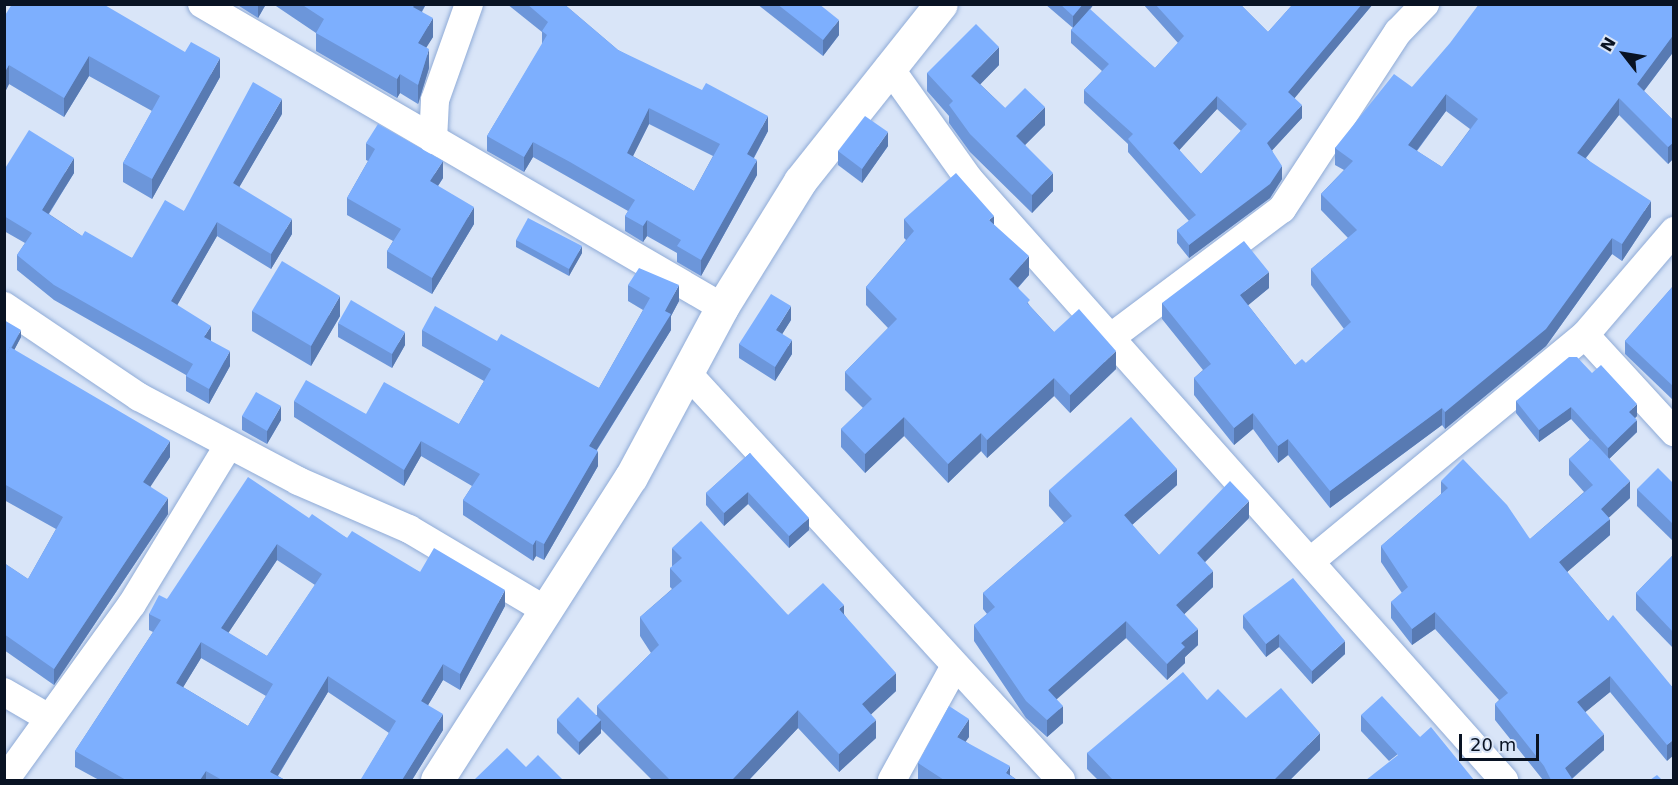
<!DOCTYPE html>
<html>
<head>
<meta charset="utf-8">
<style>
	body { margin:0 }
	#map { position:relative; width:1678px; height:785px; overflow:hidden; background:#d9e5f8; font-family:"DejaVu Sans",sans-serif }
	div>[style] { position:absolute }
	.roads { filter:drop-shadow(0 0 2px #8fabd7) drop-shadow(0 0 2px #8fabd7) }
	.minor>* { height:28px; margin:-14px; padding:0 14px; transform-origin:14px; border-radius:14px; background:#fff }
	.tertiary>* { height:33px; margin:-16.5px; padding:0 16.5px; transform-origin:16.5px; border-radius:16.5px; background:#fff }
	.wall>* { inset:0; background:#6c96da }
	.shaded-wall>* { inset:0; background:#587ab2 }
	.building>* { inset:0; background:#7daffe }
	span { translate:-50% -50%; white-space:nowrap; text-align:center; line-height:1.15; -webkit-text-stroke:5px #d9e5f8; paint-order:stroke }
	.frame { position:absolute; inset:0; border:6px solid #091323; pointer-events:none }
	.north { position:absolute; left:1594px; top:24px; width:60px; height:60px; -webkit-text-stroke:4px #d9e5f8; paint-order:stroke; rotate:301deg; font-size:16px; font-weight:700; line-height:24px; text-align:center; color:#091323 }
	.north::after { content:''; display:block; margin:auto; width:21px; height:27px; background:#091323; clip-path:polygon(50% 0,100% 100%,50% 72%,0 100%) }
	.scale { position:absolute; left:1459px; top:734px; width:80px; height:27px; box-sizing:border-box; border:3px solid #091323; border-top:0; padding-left:8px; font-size:18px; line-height:21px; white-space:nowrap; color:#091323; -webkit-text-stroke:4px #d9e5f8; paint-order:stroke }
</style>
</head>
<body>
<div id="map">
	<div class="roads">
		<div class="minor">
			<div style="left:202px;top:4px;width:602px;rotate:30.23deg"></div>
			<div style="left:889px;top:67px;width:138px;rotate:54.5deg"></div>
			<div style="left:969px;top:179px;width:805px;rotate:48.33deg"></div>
			<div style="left:433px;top:140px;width:40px;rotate:-87.1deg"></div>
			<div style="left:435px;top:100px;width:102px;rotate:-70.5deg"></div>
			<div style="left:4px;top:306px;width:163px;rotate:34deg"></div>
			<div style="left:139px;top:397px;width:180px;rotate:27.8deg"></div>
			<div style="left:298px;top:481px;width:121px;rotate:23.4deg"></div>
			<div style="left:409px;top:529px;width:161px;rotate:30.7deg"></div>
			<div style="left:1585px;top:335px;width:132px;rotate:47.5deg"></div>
			<div style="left:1110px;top:338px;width:215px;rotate:-36.9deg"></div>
			<div style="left:1282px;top:209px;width:212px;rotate:-56.8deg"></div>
			<div style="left:1398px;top:32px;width:39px;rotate:-46deg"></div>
			<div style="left:689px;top:375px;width:550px;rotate:47.43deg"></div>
			<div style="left:1312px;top:560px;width:354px;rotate:-39.5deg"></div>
			<div style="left:1585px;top:335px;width:137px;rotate:-49.4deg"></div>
			<div style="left:4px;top:692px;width:50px;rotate:30.2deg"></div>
			<div style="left:5px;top:780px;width:217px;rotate:-54.2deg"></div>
			<div style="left:132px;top:604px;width:185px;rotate:-58.7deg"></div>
			<div style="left:892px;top:780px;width:130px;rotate:-61.1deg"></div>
		</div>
		<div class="tertiary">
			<div style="left:437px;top:780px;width:360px;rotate:-57.4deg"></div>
			<div style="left:631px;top:477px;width:193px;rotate:-61.8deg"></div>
			<div style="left:722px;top:307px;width:148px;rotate:-58.2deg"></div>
			<div style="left:800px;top:181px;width:226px;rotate:-51.5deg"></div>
		</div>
	</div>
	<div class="wall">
		<div style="clip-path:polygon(236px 4px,266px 4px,258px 18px)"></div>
		<div style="clip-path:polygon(273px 4px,426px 4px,422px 12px,433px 37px,426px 47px,429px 68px,418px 104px,400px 93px,397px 98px,316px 51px,316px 33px)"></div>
		<div style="clip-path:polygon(evenodd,507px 4px,564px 4px,618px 50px,768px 131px,754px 158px,757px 175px,701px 276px,677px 262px,677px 253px,647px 236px,643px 242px,625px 231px,625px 216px,628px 211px,570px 178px,533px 157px,524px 172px,487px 151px,487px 136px,542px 45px,542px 32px,507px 4px,649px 124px,713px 156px,694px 191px,633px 156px,649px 124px)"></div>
		<div style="clip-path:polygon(757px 4px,819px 4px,839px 35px,823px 56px)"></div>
		<div style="clip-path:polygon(evenodd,1045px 4px,1094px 4px,1089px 11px,1155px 68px,1178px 43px,1143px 4px,1240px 4px,1268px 32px,1293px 4px,1373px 4px,1294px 98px,1302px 118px,1272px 150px,1282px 179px,1270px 198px,1189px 258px,1177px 243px,1177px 230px,1189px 221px,1128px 152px,1128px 144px,1084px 103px,1084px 90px,1102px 71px,1071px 43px,1071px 30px,1073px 28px,1045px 4px,1217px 109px,1241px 131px,1201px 174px,1179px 150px,1217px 109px)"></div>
		<div style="clip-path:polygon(evenodd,1674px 4px,1674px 51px,1644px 91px,1674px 121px,1674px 158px,1668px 164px,1619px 115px,1586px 158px,1651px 217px,1622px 261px,1612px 254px,1546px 346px,1445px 429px,1442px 425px,1330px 508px,1288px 455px,1278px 463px,1253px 429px,1234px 445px,1194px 395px,1194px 378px,1203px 370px,1162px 319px,1162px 303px,1269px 288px,1248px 305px,1295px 365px,1306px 363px,1344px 329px,1311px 285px,1311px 269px,1348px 238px,1321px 210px,1321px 194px,1344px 170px,1335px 165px,1335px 148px,1412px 87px,1674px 4px,1446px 111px,1470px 129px,1442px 167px,1417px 151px,1446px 111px)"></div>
		<div style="clip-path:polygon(4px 17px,220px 77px,152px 199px,123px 182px,123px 163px,152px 111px,89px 76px,64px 117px,9px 84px,6px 90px,4px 89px)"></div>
		<div style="clip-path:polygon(999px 65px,980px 84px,1005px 108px,1045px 125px,1025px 145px,1053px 191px,1032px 213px,970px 152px,949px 123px,949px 116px,927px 91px,927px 73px)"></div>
		<div style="clip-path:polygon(282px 114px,239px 187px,292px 234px,271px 269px,217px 236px,177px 305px,211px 341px,230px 366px,209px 404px,186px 391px,186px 375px,54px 300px,17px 270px,17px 255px,25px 243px,4px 231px,4px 170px,74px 173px,49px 214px,82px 236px,132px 258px,184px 211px)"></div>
		<div style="clip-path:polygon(366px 143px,443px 178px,438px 186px,474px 224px,432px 294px,387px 268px,387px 251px,393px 241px,347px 215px,347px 198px,368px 161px,366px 160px)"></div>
		<div style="clip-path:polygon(888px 146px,862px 183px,838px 165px,838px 151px)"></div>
		<div style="clip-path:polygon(904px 219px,994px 225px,1029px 275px,1018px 288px,1030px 306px,1054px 332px,1116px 369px,1070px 413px,1054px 396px,987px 458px,981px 451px,948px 483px,904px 436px,865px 473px,841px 447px,841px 429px,863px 408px,845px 390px,845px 372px,888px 328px,866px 305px,866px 287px,906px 240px,904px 238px)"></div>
		<div style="clip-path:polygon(516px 240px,582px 253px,569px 276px,516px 247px)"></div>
		<div style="clip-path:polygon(628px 285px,679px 301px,671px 316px,671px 330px,597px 450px,598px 466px,544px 560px,536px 556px,533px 561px,463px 515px,463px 500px,472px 486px,421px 456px,404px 486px,294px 417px,294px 401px,366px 414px,459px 424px,484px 381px,422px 346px,422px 330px,497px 341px,599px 388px,643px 310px,628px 301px)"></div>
		<div style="clip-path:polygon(1674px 285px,1674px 401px,1625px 354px,1625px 341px)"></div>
		<div style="clip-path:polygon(252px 311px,340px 316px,311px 366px,252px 331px)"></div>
		<div style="clip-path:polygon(4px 320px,21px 337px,14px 350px,170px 457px,150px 486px,168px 514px,54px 685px,4px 650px,4px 563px,28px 579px,56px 529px,4px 500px)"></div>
		<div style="clip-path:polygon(791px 320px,782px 334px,792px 354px,775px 381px,739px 358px,739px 344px)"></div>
		<div style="clip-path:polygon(338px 323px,405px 345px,392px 368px,338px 337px)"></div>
		<div style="clip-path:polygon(1592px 373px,1637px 416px,1635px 418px,1637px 432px,1609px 459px,1630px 498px,1608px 518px,1610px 535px,1567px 572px,1608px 621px,1674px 689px,1667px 761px,1610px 692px,1585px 712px,1604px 750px,1572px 779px,1573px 780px,1543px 780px,1495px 720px,1495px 704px,1499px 700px,1435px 629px,1412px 645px,1391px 618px,1391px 602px,1402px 593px,1381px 562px,1381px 546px,1441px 494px,1441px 481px,1530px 539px,1584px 492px,1569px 475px,1569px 459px,1590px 440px,1571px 419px,1539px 442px,1516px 413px,1516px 401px)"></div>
		<div style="clip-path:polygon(242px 416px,281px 420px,267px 444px,242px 430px)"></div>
		<div style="clip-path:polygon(750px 453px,809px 530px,789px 548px,748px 504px,724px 526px,706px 505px,706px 493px)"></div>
		<div style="clip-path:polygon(1674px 484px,1674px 542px,1637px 506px,1637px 489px)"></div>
		<div style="clip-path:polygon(1177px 485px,1132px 525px,1159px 555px,1249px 518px,1205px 562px,1213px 587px,1184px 614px,1198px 645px,1185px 657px,1185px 663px,1167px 680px,1126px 638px,1056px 699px,1063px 723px,1047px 737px,1026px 718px,974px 641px,974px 625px,987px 614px,983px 609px,983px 593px,1064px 523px,1049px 506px,1049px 490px)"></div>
		<div style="clip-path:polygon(evenodd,309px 518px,347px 538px,420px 572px,505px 606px,460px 690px,443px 680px,428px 705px,443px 730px,412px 780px,361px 780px,389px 733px,328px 692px,278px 776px,285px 780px,99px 780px,75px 767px,75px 751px,153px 632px,149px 630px,149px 614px,167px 599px,309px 518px,277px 560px,315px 585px,267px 656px,228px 633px,277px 560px,309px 518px,201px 658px,266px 696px,248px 726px,183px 687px,201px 658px)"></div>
		<div style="clip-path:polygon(672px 548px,788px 615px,844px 614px,896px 691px,871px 714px,876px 738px,839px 772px,798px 728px,749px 780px,652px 780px,601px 729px,601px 733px,579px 755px,557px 733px,557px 719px,597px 715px,597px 706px,651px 653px,640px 636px,640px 617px,672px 589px,670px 587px,670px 568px,672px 567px)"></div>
		<div style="clip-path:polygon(1674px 554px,1674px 649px,1636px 610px,1636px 593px)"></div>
		<div style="clip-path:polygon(1243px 615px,1345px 654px,1312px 684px,1279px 647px,1266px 657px,1243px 628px)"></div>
		<div style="clip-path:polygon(1207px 700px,1246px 718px,1320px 750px,1290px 780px,1098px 780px,1087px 769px,1087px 753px)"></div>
		<div style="clip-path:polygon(1361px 715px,1420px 737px,1389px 761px,1361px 731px)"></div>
		<div style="clip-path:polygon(969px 737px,965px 741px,1017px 780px,918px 780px,918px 763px)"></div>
	</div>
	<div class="shaded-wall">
		<div style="clip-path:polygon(258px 4px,266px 4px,258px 18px)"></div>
		<div style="clip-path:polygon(415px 4px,426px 4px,413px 26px,413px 7px)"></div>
		<div style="clip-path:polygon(1083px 4px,1094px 4px,1073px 29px,1073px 16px)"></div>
		<div style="clip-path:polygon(1362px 4px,1373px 4px,1288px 106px,1288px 92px)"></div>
		<div style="clip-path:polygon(433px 18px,433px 37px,418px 61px,418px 43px)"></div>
		<div style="clip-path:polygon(839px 20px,839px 35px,823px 56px,823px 40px)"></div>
		<div style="clip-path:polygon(1674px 34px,1674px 51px,1637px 100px,1637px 84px)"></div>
		<div style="clip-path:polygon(999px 47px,999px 65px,971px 94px,971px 76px)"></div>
		<div style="clip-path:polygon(429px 49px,429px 68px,418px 104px,418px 85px)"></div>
		<div style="clip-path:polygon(89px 56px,89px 76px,64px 117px,64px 98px)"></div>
		<div style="clip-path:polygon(220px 58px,220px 77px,152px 199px,152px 179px)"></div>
		<div style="clip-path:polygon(9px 65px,9px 84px,6px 90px,6px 70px)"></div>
		<div style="clip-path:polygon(400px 74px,400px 93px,397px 98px,397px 79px)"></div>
		<div style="clip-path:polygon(1446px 94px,1446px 111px,1408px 162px,1408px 145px)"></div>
		<div style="clip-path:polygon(1217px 96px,1217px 109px,1173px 157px,1173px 143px)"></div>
		<div style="clip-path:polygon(1619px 98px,1619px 115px,1577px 169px,1577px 153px)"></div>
		<div style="clip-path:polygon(282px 99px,282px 114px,233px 198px,233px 183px)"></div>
		<div style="clip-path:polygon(1302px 105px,1302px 118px,1267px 156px,1267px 143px)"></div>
		<div style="clip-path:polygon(1045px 107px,1045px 125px,1016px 154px,1016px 136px)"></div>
		<div style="clip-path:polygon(649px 108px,649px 124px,627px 168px,627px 153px)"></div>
		<div style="clip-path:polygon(768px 116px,768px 131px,747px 170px,747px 154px)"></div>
		<div style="clip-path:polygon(888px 132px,888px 146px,862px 183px,862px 169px)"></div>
		<div style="clip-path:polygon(533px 142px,533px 157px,524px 172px,524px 157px)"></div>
		<div style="clip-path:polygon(1674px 142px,1674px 158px,1668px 164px,1668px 147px)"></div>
		<div style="clip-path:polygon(74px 158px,74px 173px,42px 224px,42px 210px)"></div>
		<div style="clip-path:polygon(757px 160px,757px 175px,701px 276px,701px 260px)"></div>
		<div style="clip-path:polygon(443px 161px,443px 178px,430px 198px,430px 181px)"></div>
		<div style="clip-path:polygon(1282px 166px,1282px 179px,1270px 198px,1189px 258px,1189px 245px)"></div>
		<div style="clip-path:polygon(1053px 173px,1053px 191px,1032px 213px,1032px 195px)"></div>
		<div style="clip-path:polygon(1651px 201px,1651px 217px,1622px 261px,1622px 244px)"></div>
		<div style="clip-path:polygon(474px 207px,474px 224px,432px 294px,432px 278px)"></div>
		<div style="clip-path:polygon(994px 216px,994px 234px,989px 220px)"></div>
		<div style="clip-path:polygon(292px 219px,292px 234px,271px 269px,271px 254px)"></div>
		<div style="clip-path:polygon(647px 220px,647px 236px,643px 242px,643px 226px)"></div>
		<div style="clip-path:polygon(217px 222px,217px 236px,171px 316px,171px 301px)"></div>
		<div style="clip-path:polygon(1612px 238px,1612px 254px,1546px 346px,1445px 429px,1445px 412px)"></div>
		<div style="clip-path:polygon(582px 246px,582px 253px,569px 276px,569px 269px)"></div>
		<div style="clip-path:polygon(1029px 256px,1029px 275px,1009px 297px,1009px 279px)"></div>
		<div style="clip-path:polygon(1269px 272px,1269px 288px,1240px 312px,1240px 295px)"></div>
		<div style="clip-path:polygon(679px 285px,679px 301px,671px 316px,671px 330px,589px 462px,589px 446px)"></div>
		<div style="clip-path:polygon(340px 296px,340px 316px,311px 366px,311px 346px)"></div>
		<div style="clip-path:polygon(791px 306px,791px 320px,776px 344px,776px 330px)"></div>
		<div style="clip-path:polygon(211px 326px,211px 341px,204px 352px,204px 337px)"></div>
		<div style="clip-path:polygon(21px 330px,21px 337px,8px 362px,8px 355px)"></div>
		<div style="clip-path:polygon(405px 332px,405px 345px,392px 368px,392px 354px)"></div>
		<div style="clip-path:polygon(792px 340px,792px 354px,775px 381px,775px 367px)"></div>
		<div style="clip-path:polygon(230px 351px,230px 366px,209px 404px,209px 389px)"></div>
		<div style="clip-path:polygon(1116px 351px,1116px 369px,1070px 413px,1070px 395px)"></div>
		<div style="clip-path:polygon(1054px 378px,1054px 396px,987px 458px,987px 440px)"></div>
		<div style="clip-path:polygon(1637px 404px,1637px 416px,1629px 424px,1629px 412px)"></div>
		<div style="clip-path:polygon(281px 406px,281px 420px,267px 444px,267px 431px)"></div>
		<div style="clip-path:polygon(1571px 407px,1571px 419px,1539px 442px,1539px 430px)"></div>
		<div style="clip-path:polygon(1442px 408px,1442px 425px,1330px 508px,1330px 491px)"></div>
		<div style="clip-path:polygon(1253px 413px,1253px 429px,1234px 445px,1234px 428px)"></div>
		<div style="clip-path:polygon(904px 417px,904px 436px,865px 473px,865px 454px)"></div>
		<div style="clip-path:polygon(1637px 420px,1637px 432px,1608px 460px,1608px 448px)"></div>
		<div style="clip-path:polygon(981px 433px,981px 451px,948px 483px,948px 464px)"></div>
		<div style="clip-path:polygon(1288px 439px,1288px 455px,1278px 463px,1278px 446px)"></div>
		<div style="clip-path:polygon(170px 441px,170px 457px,143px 498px,143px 482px)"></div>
		<div style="clip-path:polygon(421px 441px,421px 456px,404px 486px,404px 470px)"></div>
		<div style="clip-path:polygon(598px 451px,598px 466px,544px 560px,544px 544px)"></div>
		<div style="clip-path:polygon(1177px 469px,1177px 485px,1124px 532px,1124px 515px)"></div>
		<div style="clip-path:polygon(1630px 481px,1630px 498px,1601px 525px,1601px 509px)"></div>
		<div style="clip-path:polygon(748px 492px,748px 504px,724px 526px,724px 513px)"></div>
		<div style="clip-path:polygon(168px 498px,168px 514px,54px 685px,54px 669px)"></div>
		<div style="clip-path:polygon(1249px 501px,1249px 518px,1197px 570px,1197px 553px)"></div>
		<div style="clip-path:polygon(809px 518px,809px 530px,789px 548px,789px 536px)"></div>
		<div style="clip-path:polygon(1610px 519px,1610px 535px,1559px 579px,1559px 562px)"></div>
		<div style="clip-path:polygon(536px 540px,536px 556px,533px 561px,533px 545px)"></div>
		<div style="clip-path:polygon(277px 544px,277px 560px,221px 644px,221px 628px)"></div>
		<div style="clip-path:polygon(1213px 571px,1213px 587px,1176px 622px,1176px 605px)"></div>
		<div style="clip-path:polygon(505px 590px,505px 606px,460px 690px,460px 674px)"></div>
		<div style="clip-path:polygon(844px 605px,844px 623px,839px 609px)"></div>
		<div style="clip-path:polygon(1435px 612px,1435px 629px,1412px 645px,1412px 629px)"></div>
		<div style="clip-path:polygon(1126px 621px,1126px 638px,1048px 707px,1048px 690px)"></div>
		<div style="clip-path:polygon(1198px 629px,1198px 645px,1185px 657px,1185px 663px,1167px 680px,1167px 664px,1181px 643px)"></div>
		<div style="clip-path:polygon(1279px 634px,1279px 647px,1266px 657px,1266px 644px)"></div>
		<div style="clip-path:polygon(1345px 641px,1345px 654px,1312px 684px,1312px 671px)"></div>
		<div style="clip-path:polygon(201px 642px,201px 658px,176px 699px,176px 683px)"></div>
		<div style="clip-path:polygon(443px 664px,443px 680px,421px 717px,421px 701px)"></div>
		<div style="clip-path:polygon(896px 673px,896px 691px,862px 723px,862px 704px)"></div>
		<div style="clip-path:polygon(328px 676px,328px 692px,275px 780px,270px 772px)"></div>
		<div style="clip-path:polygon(1610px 676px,1610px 692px,1577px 719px,1577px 702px)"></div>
		<div style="clip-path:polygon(1063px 706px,1063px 723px,1047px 737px,1047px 720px)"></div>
		<div style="clip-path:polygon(798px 710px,798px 728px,749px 780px,732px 780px)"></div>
		<div style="clip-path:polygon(443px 714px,443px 730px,412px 780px,402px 780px)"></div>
		<div style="clip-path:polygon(969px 719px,969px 737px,957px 754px,957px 737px)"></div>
		<div style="clip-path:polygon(601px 720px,601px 733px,579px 755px,579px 742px)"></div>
		<div style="clip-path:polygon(876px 720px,876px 738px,839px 772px,839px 754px)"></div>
		<div style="clip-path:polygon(1320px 733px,1320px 750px,1290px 780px,1274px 780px)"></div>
		<div style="clip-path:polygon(1604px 734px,1604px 750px,1570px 780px,1565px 768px)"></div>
		<div style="clip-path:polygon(1674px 739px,1674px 755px,1667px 761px,1667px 745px)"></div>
		<div style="clip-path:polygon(1010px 766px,1010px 780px,1006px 773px)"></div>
		<div style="clip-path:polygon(206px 771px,206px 780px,200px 780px)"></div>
	</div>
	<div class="building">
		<div style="clip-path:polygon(12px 4px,103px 4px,185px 52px,191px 42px,220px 58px,152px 179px,123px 163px,160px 96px,89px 56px,64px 98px,9px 65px,6px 70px,4px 70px,4px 17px)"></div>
		<div style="clip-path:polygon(301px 4px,415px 4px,413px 7px,433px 18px,418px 43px,429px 49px,418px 85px,400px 74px,397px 79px,316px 33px,324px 19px)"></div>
		<div style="clip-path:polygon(evenodd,527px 4px,564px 4px,618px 50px,702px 90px,706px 83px,768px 116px,747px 154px,757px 160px,701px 260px,677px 246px,681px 240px,647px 220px,643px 226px,625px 216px,635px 200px,570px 162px,533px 142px,524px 157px,487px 136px,547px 35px,542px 31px,548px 22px,527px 4px,649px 108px,720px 144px,694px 191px,627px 153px,649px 108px)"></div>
		<div style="clip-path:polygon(777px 4px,819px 4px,839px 20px,823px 40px)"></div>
		<div style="clip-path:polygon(1060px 4px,1083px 4px,1073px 16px)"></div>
		<div style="clip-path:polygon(evenodd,1155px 4px,1240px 4px,1268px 32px,1293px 4px,1362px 4px,1288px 92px,1302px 105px,1267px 143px,1282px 166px,1270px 184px,1189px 245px,1177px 230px,1196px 215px,1128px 139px,1133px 134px,1084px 90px,1109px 64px,1071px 30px,1090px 9px,1155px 68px,1184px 36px,1155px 4px,1217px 96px,1247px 124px,1201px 174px,1173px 143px,1217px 96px)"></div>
		<div style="clip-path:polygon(evenodd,1479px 4px,1674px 4px,1674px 34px,1637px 84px,1674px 121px,1674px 142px,1668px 147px,1619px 98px,1577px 153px,1651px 201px,1622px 244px,1612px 238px,1546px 329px,1445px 412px,1442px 408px,1330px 491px,1288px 439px,1278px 446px,1253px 413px,1234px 428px,1194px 378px,1211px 364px,1162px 303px,1244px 241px,1269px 272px,1240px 295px,1295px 365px,1302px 359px,1306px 363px,1351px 322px,1311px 269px,1357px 230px,1321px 194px,1353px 161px,1335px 148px,1394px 74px,1412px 87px,1450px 43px,1479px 4px,1446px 94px,1478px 119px,1442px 167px,1408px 145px,1446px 94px)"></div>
		<div style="clip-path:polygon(976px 24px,999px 47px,971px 76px,1005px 108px,1025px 88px,1045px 107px,1016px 136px,1053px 173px,1032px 195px,970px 134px,949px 105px,953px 101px,927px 73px)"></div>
		<div style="clip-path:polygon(253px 82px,282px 99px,233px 183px,292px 219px,271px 254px,217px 222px,171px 301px,211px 326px,204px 337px,230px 351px,209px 389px,186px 376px,193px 364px,54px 285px,17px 255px,32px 233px,4px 216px,4px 170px,29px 130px,74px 158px,42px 210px,82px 236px,85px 231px,132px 258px,165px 200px,184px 211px)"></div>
		<div style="clip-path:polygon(865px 116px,888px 132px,862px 169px,838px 151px)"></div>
		<div style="clip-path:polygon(378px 124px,443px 161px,430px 181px,474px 207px,432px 278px,387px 251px,401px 229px,347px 198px,375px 149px,366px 143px)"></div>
		<div style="clip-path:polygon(956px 173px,994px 216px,989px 220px,1029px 256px,1009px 279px,1030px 300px,1027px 303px,1054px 332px,1079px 309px,1116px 351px,1070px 395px,1054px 378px,987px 440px,981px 433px,948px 464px,904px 417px,865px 454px,841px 429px,872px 399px,845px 372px,897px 319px,866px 287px,914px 231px,904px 219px)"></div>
		<div style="clip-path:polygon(528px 218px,582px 246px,569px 269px,516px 240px)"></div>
		<div style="clip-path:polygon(282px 261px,340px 296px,311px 346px,252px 311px)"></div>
		<div style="clip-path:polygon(639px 268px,679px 285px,665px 311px,671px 314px,589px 446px,598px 451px,544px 544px,536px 540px,533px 545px,463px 500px,480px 474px,421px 441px,404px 470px,294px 401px,306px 380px,366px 414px,384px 382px,459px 424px,491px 369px,422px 330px,435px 306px,497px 341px,501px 334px,599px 388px,650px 298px,628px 285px)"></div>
		<div style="clip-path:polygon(1674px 285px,1674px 387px,1625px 341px)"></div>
		<div style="clip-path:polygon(771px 294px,791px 306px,776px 330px,792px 340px,775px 367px,739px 344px)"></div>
		<div style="clip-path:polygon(351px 300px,405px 332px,392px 354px,338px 323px)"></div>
		<div style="clip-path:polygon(4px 320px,21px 330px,11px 348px,10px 347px,6px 354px,4px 353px)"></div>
		<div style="clip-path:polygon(10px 347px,170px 441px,143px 482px,168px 498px,54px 669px,4px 634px,4px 563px,28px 579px,63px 517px,4px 484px,4px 357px)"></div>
		<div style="clip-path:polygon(1569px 357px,1577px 357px,1592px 373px,1601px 365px,1637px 404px,1629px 412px,1637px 420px,1608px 448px,1571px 407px,1539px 430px,1516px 401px)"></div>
		<div style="clip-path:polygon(256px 392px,281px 406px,267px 431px,242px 416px)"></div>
		<div style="clip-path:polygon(1131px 417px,1177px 469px,1124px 515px,1159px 555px,1230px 481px,1249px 501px,1197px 553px,1213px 571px,1176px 605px,1198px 629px,1181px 643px,1185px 647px,1167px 664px,1126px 621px,1048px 690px,1063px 706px,1047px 720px,1026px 701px,974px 625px,995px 607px,983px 593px,1072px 516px,1049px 490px)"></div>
		<div style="clip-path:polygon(1591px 439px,1630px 481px,1601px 509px,1610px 519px,1559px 562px,1608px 621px,1613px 615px,1674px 689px,1674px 739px,1667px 745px,1610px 676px,1577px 702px,1604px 734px,1565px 768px,1573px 780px,1551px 780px,1544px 766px,1495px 704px,1508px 693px,1435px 612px,1412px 629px,1391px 602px,1408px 587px,1381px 546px,1448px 488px,1441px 481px,1463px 459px,1507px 505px,1530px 539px,1593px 485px,1569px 459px)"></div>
		<div style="clip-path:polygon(750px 453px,809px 518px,789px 536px,748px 492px,724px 513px,706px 493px)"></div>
		<div style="clip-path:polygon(1658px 468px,1674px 484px,1674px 525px,1637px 489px)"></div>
		<div style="clip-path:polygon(evenodd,248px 477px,309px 518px,312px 514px,347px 538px,352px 531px,420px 572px,434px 548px,505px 590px,460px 674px,443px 664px,421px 701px,443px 714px,402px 780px,364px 780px,361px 779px,396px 721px,328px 676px,270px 772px,285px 780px,222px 780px,206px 771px,200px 780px,126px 780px,75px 751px,161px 620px,149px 614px,159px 595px,167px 599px,248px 477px,277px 544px,322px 574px,267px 656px,221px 628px,277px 544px,248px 477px,201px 642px,273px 684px,248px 726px,176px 683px,201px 642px)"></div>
		<div style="clip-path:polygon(701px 521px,788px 615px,823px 583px,844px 605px,839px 609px,896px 673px,862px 704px,876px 720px,839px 754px,798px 710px,732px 780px,670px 780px,597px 706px,659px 645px,640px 617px,682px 581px,670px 568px,682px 558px,672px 548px)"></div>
		<div style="clip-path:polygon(1674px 554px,1674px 633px,1636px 593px)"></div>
		<div style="clip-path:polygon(1293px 578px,1345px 641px,1312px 671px,1279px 634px,1266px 644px,1243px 615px)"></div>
		<div style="clip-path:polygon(1183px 672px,1207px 700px,1218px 689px,1246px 718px,1281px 688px,1320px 733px,1274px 780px,1113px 780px,1087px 753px)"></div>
		<div style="clip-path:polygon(1382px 696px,1420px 737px,1431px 727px,1474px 780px,1366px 780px,1398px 755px,1361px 715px)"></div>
		<div style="clip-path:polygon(578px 697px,601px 720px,579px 742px,557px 719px)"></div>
		<div style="clip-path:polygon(949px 706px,969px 719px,957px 737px,1010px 766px,1006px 773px,1017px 780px,944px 780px,918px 763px)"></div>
		<div style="clip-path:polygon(507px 748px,526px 767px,538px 755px,563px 780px,474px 780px)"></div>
		<div style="clip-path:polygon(1657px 775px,1662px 780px,1650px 780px)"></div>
	</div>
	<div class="frame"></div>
	<div class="north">N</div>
	<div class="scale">20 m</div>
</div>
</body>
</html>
